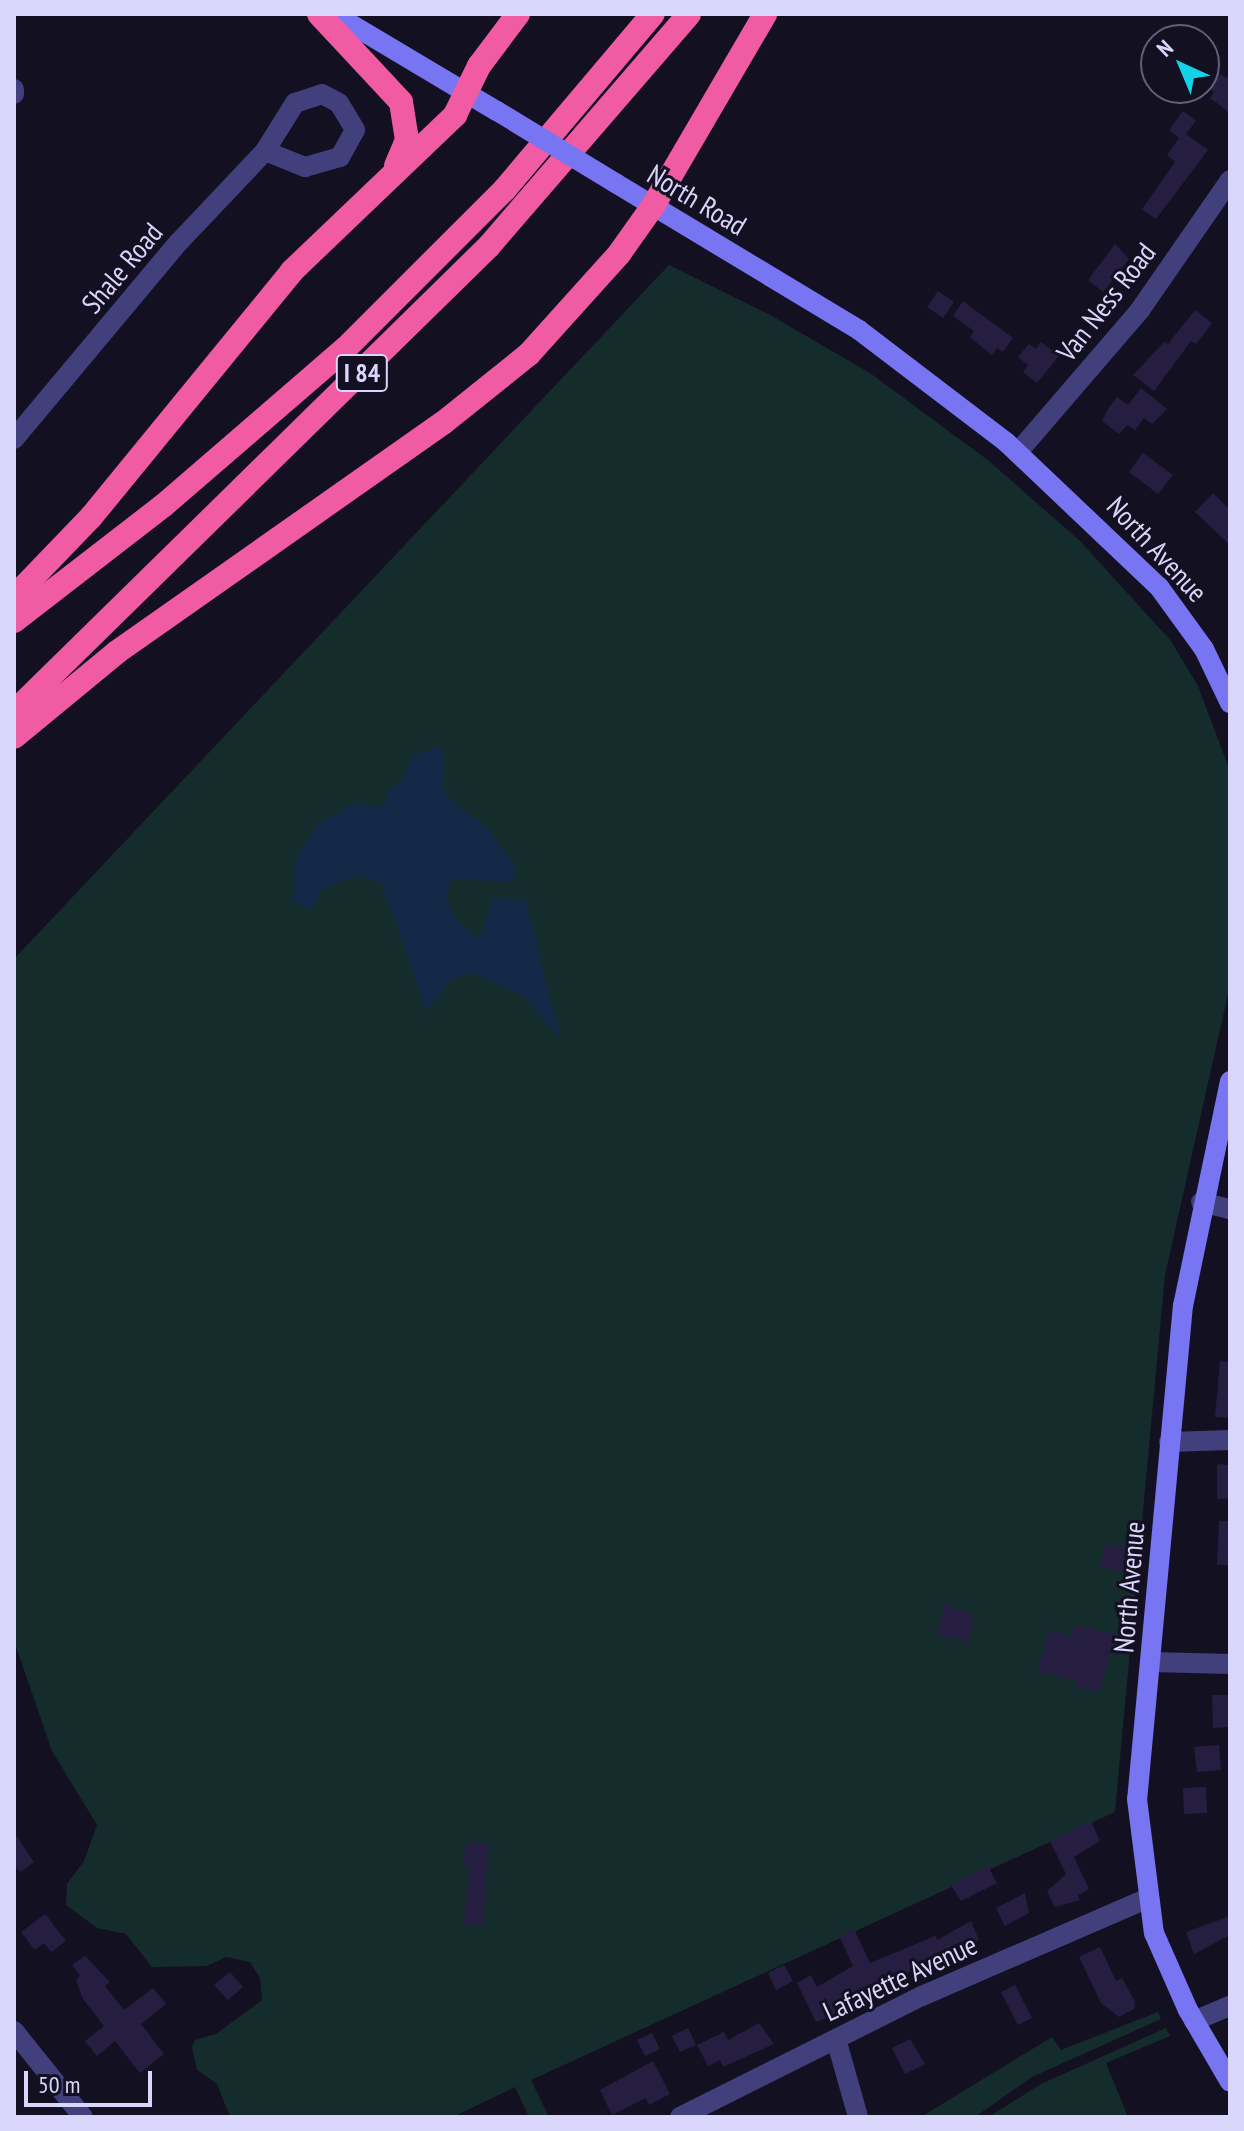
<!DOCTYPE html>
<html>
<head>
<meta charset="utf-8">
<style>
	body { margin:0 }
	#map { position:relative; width:1244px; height:2131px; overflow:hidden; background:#131022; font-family:"PT Sans Narrow",sans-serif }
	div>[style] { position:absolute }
	.green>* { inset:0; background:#142c2b }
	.water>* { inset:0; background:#142848 }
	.building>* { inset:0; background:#251e41 }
	.minor>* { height:20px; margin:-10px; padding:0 10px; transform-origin:10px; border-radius:10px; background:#423f7d }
	.tertiary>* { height:20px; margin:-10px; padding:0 10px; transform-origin:10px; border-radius:10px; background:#423f7d }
	.secondary>* { height:20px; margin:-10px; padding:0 10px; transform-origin:10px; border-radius:10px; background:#7875f3 }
	.motorway>* { height:24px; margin:-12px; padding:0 12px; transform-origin:12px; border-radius:12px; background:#f05ba3 }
	.secondary-bridge>* { height:20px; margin:-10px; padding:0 10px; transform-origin:10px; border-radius:10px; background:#7875f3 }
	span { translate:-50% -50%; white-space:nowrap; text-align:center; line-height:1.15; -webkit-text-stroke:6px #131022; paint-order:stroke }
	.shield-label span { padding:2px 6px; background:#131022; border:2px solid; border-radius:6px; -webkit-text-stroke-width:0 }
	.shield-label { font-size:26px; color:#d9d5fb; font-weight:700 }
	.street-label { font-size:28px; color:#d9d5fb }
	.frame { position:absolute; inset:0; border:16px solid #d9d5fb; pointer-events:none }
	.north { position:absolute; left:1140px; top:24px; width:80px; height:80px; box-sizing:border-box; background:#131022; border:2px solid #625f79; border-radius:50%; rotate:316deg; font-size:22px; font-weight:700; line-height:32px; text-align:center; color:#d9d5fb }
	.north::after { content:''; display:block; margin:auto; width:28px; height:36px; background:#15d3e7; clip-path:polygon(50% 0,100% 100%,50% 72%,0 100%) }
	.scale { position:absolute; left:24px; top:2071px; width:128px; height:36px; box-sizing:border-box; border:4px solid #d9d5fb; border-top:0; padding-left:10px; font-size:24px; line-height:28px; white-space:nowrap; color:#d9d5fb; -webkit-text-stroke:6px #131022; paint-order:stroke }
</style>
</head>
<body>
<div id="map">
	<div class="green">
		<div style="clip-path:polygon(669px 265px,770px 315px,870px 373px,989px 461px,1080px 541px,1171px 641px,1198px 686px,1230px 771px,1230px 985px,1165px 1275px,1115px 1812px,531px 2080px,549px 2117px,529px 2117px,515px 2087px,453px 2117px,230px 2117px,217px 2084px,197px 2070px,192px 2047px,195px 2040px,216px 2034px,262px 2000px,260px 1978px,250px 1962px,226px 1957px,207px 1966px,152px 1967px,126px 1934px,97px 1928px,66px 1905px,67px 1884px,84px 1861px,97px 1825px,52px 1751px,14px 1641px,14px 959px)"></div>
		<div style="clip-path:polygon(1158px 2012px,1161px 2019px,1032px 2077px,975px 2117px,921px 2117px,1052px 2037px,1061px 2050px)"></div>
		<div style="clip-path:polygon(1166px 2028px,1170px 2036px,1106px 2063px,1128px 2117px,989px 2117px,1041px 2084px)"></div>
	</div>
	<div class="water">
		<div style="clip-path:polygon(437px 747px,444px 753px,443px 794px,487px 828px,517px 868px,512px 882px,451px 879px,446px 899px,455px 920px,479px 938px,493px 898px,526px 900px,560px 1039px,521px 994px,471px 973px,451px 980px,426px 1010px,382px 884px,364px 876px,348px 878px,322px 890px,311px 909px,293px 902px,295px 860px,317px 825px,354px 803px,377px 807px,386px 803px,388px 791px,403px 780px,412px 756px)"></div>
	</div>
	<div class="building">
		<div style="clip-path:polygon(1214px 70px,1226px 78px,1230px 73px,1230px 113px,1210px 98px,1214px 92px,1204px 84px)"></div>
		<div style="clip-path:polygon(1183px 111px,1196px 121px,1186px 134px,1208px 150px,1156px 219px,1142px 209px,1175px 162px,1167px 155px,1179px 138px,1169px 130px)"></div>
		<div style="clip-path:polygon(1115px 244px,1129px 259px,1103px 292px,1088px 280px)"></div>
		<div style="clip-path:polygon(938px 291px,954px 302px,943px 318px,927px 307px)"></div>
		<div style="clip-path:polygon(963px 301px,1013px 338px,1003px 352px,997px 348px,992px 355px,978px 344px,970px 337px,974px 331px,953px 316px)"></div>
		<div style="clip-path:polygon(1195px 310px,1212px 323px,1196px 344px,1191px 341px,1154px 391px,1133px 375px,1164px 342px,1168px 344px)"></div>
		<div style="clip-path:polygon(1041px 342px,1059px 356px,1037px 383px,1023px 372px,1028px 365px,1018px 357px,1029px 344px,1036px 349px)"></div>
		<div style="clip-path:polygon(1141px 388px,1167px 409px,1152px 424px,1144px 418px,1135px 430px,1127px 425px,1119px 434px,1102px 421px,1108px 409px,1117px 397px,1128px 405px)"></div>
		<div style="clip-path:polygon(1143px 453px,1173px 475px,1158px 494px,1129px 472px)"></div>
		<div style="clip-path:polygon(1213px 493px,1230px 510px,1230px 545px,1195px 512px)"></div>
		<div style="clip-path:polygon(1220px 1361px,1230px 1362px,1230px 1418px,1215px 1417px)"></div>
		<div style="clip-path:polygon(1217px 1464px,1230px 1465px,1230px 1498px,1217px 1499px)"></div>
		<div style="clip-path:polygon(1219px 1521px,1230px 1521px,1230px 1565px,1217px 1565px)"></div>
		<div style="clip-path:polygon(1106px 1543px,1134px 1549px,1129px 1573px,1100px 1567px)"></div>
		<div style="clip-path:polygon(944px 1603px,974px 1616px,968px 1642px,937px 1635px)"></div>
		<div style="clip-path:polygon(1075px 1625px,1116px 1634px,1099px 1692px,1074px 1687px,1076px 1680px,1038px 1672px,1048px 1630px,1073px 1636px)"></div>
		<div style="clip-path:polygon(1212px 1695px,1228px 1695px,1229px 1727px,1213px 1728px)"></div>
		<div style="clip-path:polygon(1219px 1745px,1221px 1770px,1197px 1772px,1194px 1747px)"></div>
		<div style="clip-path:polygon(1206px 1787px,1207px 1813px,1184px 1814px,1183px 1788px)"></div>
		<div style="clip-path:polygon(1085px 1823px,1092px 1823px,1100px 1841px,1074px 1857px,1089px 1889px,1078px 1895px,1080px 1900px,1055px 1907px,1047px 1891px,1066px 1874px,1050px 1841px)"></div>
		<div style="clip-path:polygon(14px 1832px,34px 1862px,21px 1872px,14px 1867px)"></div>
		<div style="clip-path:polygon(465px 1843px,489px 1844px,483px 1925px,464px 1924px,470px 1865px,464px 1865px)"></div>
		<div style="clip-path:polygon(988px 1866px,997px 1883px,961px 1901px,951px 1885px)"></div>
		<div style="clip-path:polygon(1025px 1893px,1029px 1913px,1005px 1926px,996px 1908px)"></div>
		<div style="clip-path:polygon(45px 1914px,66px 1941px,51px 1952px,44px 1943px,35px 1950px,21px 1932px)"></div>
		<div style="clip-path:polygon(1230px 1916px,1230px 1935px,1194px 1954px,1186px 1932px)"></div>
		<div style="clip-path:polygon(971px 1921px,979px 1940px,868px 1991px,872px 2000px,816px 2022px,797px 1983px,811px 1975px,817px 1987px,853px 1966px,839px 1936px,854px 1929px,870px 1963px,935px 1936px,937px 1940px)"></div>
		<div style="clip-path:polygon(1100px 1947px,1116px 1981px,1122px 1978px,1135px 2002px,1134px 2009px,1119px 2017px,1101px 2003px,1079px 1957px)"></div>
		<div style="clip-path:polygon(85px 1956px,110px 1982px,105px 1986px,124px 2010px,153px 1988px,166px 2004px,141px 2024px,164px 2054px,140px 2073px,115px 2041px,97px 2056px,85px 2041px,104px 2026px,83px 1999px,76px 1980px,80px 1976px,72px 1965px)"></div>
		<div style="clip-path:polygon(784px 1965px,793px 1981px,776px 1990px,768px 1973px)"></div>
		<div style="clip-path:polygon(230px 1972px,243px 1987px,228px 2000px,214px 1985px)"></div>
		<div style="clip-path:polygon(1015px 1985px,1032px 2018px,1018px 2025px,1001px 1992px)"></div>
		<div style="clip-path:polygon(759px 2023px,774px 2044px,723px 2067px,720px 2060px,708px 2066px,697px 2045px,724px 2032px,728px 2040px)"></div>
		<div style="clip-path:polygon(688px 2028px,696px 2045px,680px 2052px,672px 2036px)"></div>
		<div style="clip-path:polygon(652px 2033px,660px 2049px,645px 2056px,637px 2040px)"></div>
		<div style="clip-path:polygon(910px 2039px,925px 2064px,905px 2074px,892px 2048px)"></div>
		<div style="clip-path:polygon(653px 2061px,670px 2094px,649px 2105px,646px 2098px,612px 2115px,600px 2090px)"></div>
	</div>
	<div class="minor">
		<div style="left:14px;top:89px;width:5px;rotate:90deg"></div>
		<div style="left:322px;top:94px;width:19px;rotate:28deg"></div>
		<div style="left:339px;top:103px;width:31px;rotate:59deg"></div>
		<div style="left:355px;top:130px;width:31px;rotate:119deg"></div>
		<div style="left:340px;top:157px;width:36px;rotate:164deg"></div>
		<div style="left:305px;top:167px;width:43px;rotate:-158.2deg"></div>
		<div style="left:265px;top:151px;width:57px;rotate:-58deg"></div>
		<div style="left:295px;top:103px;width:28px;rotate:-18deg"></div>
		<div style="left:14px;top:439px;width:257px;rotate:-50.1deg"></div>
		<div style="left:179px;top:242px;width:125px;rotate:-46.6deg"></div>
		<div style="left:1018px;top:452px;width:187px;rotate:-49.3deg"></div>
		<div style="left:1140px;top:310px;width:158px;rotate:-55.3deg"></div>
		<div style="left:1201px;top:1202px;width:30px;rotate:14deg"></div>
		<div style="left:1169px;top:1442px;width:61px;rotate:-1.9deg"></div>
		<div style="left:1194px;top:2021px;width:39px;rotate:-23deg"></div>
		<div style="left:14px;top:2031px;width:110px;rotate:51.3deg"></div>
		<div style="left:836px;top:2039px;width:81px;rotate:74.2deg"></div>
		<div style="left:680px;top:2117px;width:271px;rotate:-26.6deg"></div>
		<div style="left:922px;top:1996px;width:246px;rotate:-23.4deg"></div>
	</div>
	<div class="tertiary">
		<div style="left:1151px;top:1662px;width:79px;rotate:1.5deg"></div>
	</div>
	<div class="secondary">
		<div style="left:334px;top:14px;width:190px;rotate:30.8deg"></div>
		<div style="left:617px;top:184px;width:283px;rotate:31.1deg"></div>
		<div style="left:859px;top:330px;width:185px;rotate:37.3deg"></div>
		<div style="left:1006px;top:442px;width:211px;rotate:43.5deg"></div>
		<div style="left:1159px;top:587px;width:77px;rotate:54deg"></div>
		<div style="left:1204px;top:649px;width:60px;rotate:64.3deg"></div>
		<div style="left:1230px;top:1081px;width:229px;rotate:101.8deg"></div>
		<div style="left:1183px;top:1305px;width:496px;rotate:95.3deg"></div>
		<div style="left:1137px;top:1799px;width:135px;rotate:82.8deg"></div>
		<div style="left:1154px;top:1933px;width:84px;rotate:66.2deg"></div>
		<div style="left:1188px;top:2010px;width:83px;rotate:59.7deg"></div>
	</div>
	<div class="motorway">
		<div style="left:319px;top:14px;width:120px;rotate:47deg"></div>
		<div style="left:401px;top:102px;width:38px;rotate:81deg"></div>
		<div style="left:407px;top:140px;width:28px;rotate:113deg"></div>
		<div style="left:14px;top:597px;width:111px;rotate:-46.1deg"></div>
		<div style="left:91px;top:517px;width:318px;rotate:-50.7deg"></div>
		<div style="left:292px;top:271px;width:226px;rotate:-43.7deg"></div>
		<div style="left:455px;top:115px;width:55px;rotate:-63.9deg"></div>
		<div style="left:479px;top:66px;width:65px;rotate:-53.1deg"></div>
		<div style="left:14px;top:621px;width:190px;rotate:-37.7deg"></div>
		<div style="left:164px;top:505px;width:240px;rotate:-40.8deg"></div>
		<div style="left:346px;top:348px;width:225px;rotate:-45deg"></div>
		<div style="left:505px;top:189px;width:229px;rotate:-49.8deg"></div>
		<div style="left:14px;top:712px;width:665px;rotate:-44.45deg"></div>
		<div style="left:489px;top:246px;width:306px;rotate:-49.2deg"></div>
		<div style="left:14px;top:737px;width:134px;rotate:-39.5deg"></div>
		<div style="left:117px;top:652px;width:398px;rotate:-35.1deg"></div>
		<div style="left:443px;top:423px;width:110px;rotate:-38.7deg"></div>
		<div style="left:529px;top:354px;width:135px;rotate:-48deg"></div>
		<div style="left:619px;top:254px;width:59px;rotate:-54.7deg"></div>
		<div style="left:653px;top:206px;width:222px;rotate:-59.7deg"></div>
	</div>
	<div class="secondary-bridge">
		<div style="left:497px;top:111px;width:140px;rotate:31.3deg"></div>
	</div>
	<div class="shield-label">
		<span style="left:362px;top:373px">I 84</span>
	</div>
	<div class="street-label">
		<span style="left:697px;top:200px;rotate:31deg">North Road</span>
		<span style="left:122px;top:268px;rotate:-50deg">Shale Road</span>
		<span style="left:1106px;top:302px;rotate:-52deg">Van Ness Road</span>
		<span style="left:1157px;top:549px;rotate:47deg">North Avenue</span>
		<span style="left:1129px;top:1587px;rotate:-85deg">North Avenue</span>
		<span style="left:900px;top:1978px;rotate:-25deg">Lafayette Avenue</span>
	</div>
	<div class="frame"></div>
	<div class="north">N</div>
	<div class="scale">50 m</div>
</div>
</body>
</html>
